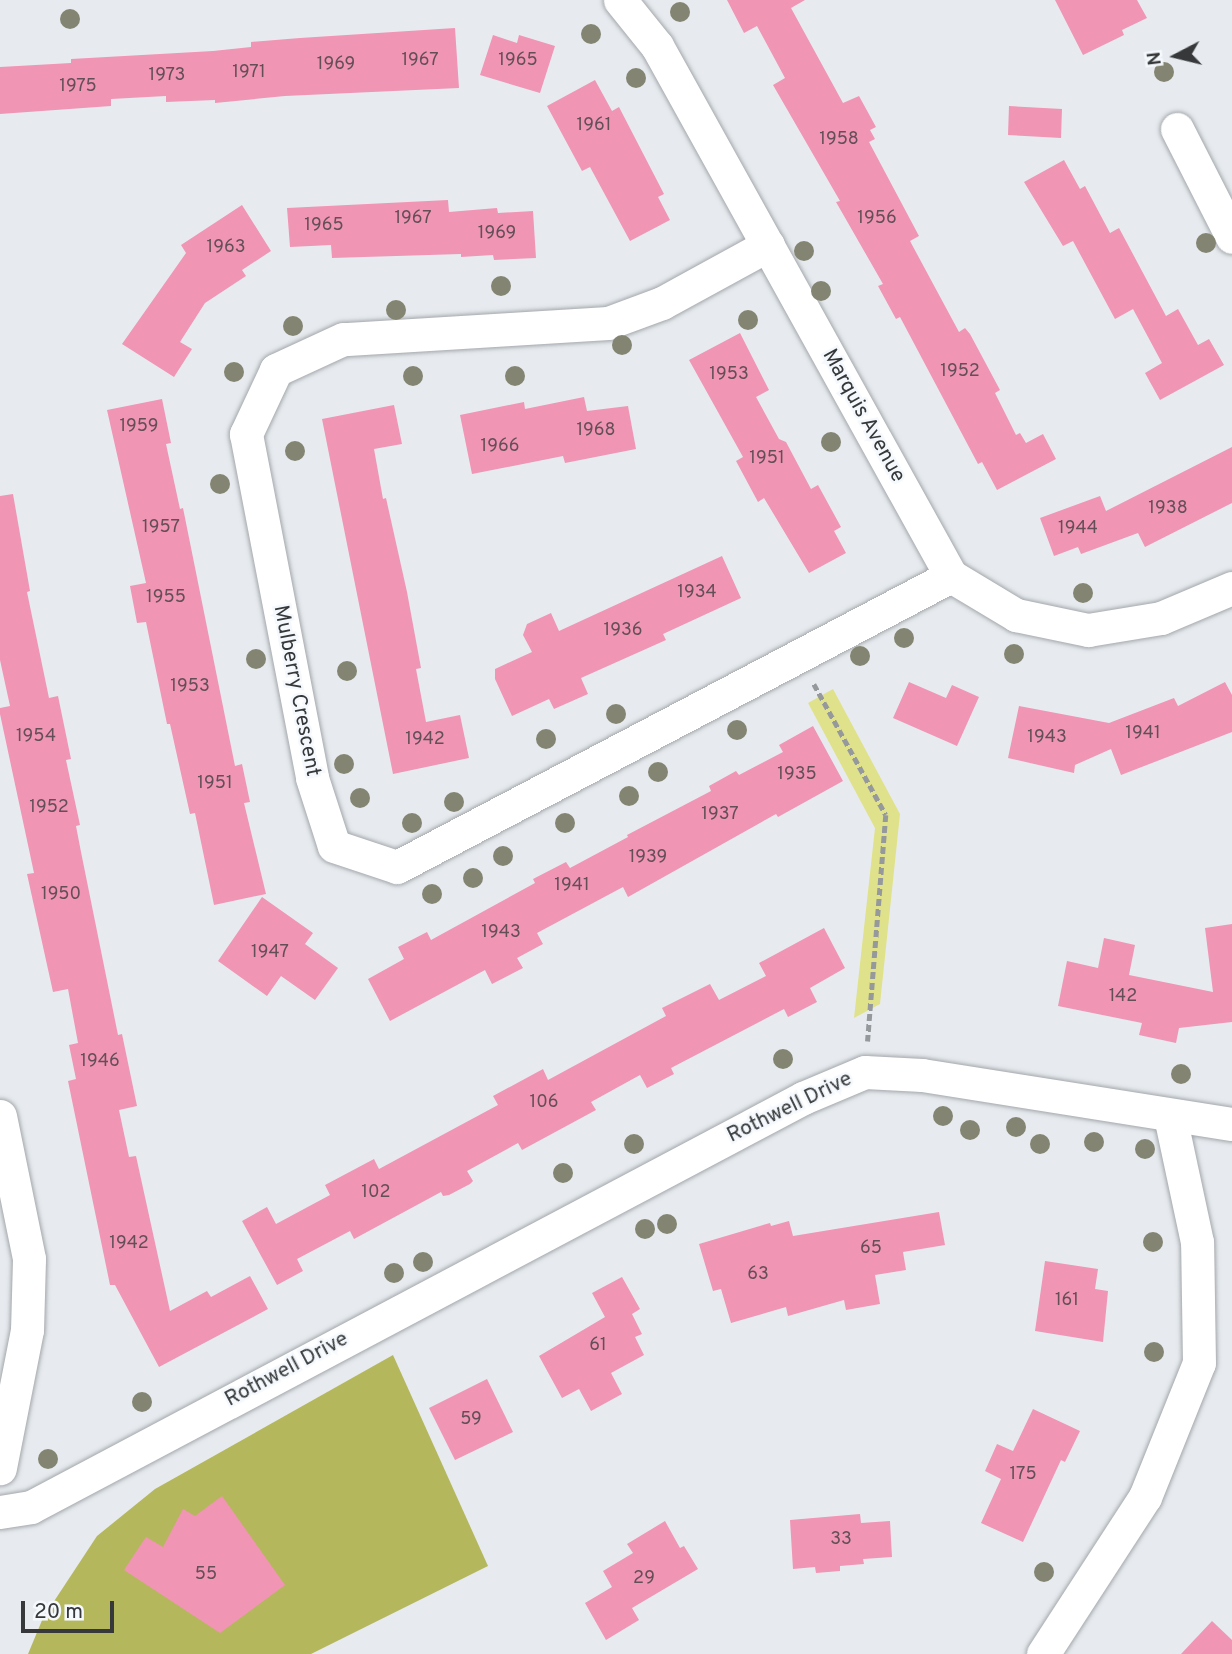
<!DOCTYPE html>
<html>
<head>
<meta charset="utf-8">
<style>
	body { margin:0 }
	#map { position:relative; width:1232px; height:1654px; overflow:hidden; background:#e7ebef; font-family:Overpass,sans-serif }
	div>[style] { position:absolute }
	.green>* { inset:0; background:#dfe28a }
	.forest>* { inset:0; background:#b5b75d }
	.building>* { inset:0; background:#f095b4 }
	.path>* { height:4.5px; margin-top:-2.25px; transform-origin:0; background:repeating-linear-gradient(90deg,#96999c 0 7px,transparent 0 10.5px) }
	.roads { filter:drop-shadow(0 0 2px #a3a7ab) drop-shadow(0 0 2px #a3a7ab) }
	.street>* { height:33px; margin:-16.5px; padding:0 16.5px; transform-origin:16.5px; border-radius:16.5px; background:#fff }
	.trees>* { width:20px; height:20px; margin:-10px; border-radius:50%; background:#838572 }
	span { translate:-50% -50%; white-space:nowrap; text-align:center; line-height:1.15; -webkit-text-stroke:5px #f5f9fd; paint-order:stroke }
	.number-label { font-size:18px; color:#644f58 }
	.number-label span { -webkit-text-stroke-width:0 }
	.street-label { font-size:21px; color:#363839 }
	.north { position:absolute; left:1141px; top:21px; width:70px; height:70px; -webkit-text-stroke:5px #f5f9fd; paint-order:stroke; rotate:263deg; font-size:19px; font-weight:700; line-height:28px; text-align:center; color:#363839 }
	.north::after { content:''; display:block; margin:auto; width:24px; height:32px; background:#363839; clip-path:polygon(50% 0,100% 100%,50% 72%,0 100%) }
	.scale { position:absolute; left:21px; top:1601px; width:93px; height:32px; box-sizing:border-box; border:4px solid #363839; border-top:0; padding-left:9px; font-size:21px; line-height:24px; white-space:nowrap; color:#363839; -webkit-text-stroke:5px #f5f9fd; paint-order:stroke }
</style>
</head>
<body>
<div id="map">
	<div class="green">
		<div style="clip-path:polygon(833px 689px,900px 814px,880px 1004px,854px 1018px,875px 828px,808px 703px)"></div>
	</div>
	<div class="forest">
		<div style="clip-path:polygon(393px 1355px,488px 1566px,311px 1654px,28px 1654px,43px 1618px,97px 1536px,155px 1489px)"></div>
	</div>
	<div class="building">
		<div style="clip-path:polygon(727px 0,805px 0,791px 8px,843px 103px,859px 96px,876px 127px,870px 130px,875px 139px,869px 142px,919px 236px,910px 241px,959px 332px,965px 328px,970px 334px,1000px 390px,995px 393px,1016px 435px,1020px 433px,1026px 443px,1043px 434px,1056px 459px,997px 490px,982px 462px,978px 464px,900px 317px,896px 319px,878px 286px,883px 284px,836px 202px,840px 201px,773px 85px,785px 78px,757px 26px,744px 33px)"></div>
		<div style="clip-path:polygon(1055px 0,1137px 0,1147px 18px,1122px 30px,1124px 35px,1083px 55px)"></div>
		<div style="clip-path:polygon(455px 28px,459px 88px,285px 96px,215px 103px,215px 100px,166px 102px,166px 96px,111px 99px,111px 106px,0 114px,0 67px,71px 63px,71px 59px,213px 51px,251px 47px,251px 42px,300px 38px)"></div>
		<div style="clip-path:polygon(493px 35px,517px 43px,519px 35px,555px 46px,540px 93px,480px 75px)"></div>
		<div style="clip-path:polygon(595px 80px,612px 111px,619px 107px,664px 194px,658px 197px,670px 220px,630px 241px,590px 167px,582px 171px,547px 106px)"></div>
		<div style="clip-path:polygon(1009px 106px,1062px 109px,1061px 138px,1008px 135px)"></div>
		<div style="clip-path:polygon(1064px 160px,1080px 189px,1085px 186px,1110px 233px,1119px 228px,1166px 316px,1178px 309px,1198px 345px,1209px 339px,1224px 365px,1160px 400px,1145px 373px,1162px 363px,1133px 309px,1115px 319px,1073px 241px,1063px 246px,1024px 182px)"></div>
		<div style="clip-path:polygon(448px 200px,449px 212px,497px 208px,498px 213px,533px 211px,536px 258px,494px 260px,493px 255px,461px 257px,461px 254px,332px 258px,331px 245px,290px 247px,287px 208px)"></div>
		<div style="clip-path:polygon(242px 205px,271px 251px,242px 270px,246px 276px,205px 303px,180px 342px,192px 349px,174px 377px,122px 344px,186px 253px,181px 245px)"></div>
		<div style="clip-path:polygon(740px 333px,769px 390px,756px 397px,779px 439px,786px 442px,811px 489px,818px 485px,841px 527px,834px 531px,846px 553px,809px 573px,764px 498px,758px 502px,736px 461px,743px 457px,689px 360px)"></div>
		<div style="clip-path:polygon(584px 397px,587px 411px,628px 406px,636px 449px,565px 463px,563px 456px,472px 474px,460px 415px,524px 402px,525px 409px)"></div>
		<div style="clip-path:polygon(162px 399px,171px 443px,166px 444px,180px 509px,183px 508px,235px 766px,242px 764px,250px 802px,244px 803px,266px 894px,214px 905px,195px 813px,190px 814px,170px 724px,167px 724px,146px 622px,137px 623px,130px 586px,146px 583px,107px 410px)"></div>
		<div style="clip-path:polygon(394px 405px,402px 444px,374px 449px,383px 499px,386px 498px,407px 592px,421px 668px,416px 669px,426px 722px,460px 715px,469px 758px,393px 774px,322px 419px)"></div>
		<div style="clip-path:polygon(1232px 447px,1232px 503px,1145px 547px,1138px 533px,1081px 554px,1078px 547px,1054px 556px,1040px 518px,1100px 496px,1106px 511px)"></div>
		<div style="clip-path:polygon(13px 494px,30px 591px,27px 592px,49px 698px,58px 696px,71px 759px,66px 760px,80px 825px,76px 826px,81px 852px,118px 1035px,122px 1034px,137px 1106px,119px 1110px,129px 1157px,136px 1156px,170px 1311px,207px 1291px,211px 1297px,250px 1276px,268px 1309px,159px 1367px,115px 1285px,110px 1285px,68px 1081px,76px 1079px,69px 1045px,78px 1043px,68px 989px,53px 992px,27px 874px,34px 873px,0 714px,0 708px,10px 706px,0 660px,0 496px)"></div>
		<div style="clip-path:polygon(722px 556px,741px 598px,663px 634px,666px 640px,581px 678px,588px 694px,554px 709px,549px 699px,512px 716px,495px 679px,495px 669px,532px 652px,523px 635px,527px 624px,551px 613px,559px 631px)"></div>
		<div style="clip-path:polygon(909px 682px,946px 698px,952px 685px,979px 697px,957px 746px,893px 718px)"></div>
		<div style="clip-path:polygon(1225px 682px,1232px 695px,1232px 732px,1121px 775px,1111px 749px,1075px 765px,1074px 773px,1008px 758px,1019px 706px,1109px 723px,1174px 698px,1178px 706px)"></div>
		<div style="clip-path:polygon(813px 726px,843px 781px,778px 817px,776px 814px,628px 897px,623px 887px,537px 933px,543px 944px,517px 958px,523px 968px,492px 984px,485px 970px,390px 1021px,368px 979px,404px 959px,398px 947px,427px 932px,431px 940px,535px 883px,533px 879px,566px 862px,570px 868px,628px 837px,627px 835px,711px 791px,709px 786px,736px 771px,739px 775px,783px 752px,779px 745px)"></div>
		<div style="clip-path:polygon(262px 897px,313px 933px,305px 944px,338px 968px,315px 1000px,281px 976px,267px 996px,218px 961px)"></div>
		<div style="clip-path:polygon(1232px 924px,1232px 1022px,1179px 1028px,1176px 1043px,1139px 1035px,1142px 1023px,1058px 1006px,1067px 961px,1098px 968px,1104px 938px,1135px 945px,1129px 975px,1213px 992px,1205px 928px)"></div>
		<div style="clip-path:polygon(824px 928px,845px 968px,810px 988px,817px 1002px,788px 1017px,784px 1009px,671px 1068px,674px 1074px,647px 1088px,640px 1075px,591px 1102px,596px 1110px,522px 1150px,518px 1143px,467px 1171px,473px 1181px,470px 1184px,449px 1195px,443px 1196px,441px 1192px,354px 1239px,350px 1231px,297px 1259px,303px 1271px,277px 1285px,242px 1221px,267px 1207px,276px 1224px,330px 1195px,325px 1185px,374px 1159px,379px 1169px,498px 1105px,493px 1096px,543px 1069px,548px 1080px,666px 1016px,662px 1008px,710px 984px,719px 1000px,766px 976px,759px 963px)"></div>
		<div style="clip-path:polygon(939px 1212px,945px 1245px,903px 1252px,906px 1270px,875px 1275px,880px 1304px,846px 1310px,844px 1300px,788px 1316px,786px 1307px,731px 1323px,721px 1289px,713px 1291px,699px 1244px,770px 1223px,771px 1226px,789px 1221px,793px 1236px)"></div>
		<div style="clip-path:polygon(1045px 1261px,1098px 1269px,1095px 1289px,1108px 1291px,1103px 1342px,1035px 1331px)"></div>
		<div style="clip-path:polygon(622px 1277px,640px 1309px,632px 1314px,642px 1334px,635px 1337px,644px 1355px,611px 1373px,622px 1394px,591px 1411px,579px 1389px,562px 1398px,539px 1356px,605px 1317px,592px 1293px)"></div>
		<div style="clip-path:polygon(487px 1379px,513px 1432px,455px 1460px,429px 1408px)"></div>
		<div style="clip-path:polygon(1033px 1409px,1080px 1431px,1065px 1462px,1061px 1460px,1023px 1542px,981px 1523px,1001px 1479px,985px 1471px,997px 1444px,1013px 1451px)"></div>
		<div style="clip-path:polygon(222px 1496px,285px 1585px,220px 1633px,124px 1570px,146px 1537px,163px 1547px,183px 1509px,195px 1516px)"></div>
		<div style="clip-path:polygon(860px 1514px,861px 1523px,890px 1521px,892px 1557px,863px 1559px,864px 1564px,840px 1566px,840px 1571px,816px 1573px,815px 1567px,793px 1569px,790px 1520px)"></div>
		<div style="clip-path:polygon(665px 1521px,680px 1548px,684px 1546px,698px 1569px,632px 1608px,639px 1620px,606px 1640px,585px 1603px,612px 1587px,603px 1571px,633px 1553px,627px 1544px)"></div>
		<div style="clip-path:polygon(1212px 1621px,1232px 1640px,1232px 1654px,1181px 1654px)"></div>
	</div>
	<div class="path">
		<div style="left:814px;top:684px;width:149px;rotate:61.2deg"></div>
		<div style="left:886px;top:815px;width:227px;rotate:94.6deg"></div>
	</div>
	<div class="roads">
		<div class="street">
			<div style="left:620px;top:0;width:59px;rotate:51.2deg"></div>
			<div style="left:657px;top:46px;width:606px;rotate:60.98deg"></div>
			<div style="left:951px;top:576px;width:76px;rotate:31deg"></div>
			<div style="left:1016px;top:615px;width:74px;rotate:11.8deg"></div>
			<div style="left:1088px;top:630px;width:74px;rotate:-9.3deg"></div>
			<div style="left:1161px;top:618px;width:77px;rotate:-22.9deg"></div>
			<div style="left:1177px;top:129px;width:121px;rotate:63deg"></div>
			<div style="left:768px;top:245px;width:121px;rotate:151.3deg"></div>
			<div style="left:662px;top:303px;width:58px;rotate:159.7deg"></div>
			<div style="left:608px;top:323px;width:265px;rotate:176.5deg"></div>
			<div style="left:343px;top:339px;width:74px;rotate:155.2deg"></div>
			<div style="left:276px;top:370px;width:71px;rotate:115.1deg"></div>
			<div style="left:246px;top:434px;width:350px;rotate:79.1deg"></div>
			<div style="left:312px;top:778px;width:71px;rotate:72.1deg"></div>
			<div style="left:334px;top:846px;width:66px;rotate:18.4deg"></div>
			<div style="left:397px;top:867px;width:626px;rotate:-27.71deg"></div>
			<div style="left:0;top:1116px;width:146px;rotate:78.5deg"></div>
			<div style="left:29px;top:1259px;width:71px;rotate:91.6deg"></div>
			<div style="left:27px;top:1330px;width:141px;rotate:101.1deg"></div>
			<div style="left:0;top:1512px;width:31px;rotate:-9deg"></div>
			<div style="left:31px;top:1507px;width:874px;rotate:-27.91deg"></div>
			<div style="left:803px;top:1098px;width:67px;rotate:-22.8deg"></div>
			<div style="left:865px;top:1072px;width:57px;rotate:3deg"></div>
			<div style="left:922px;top:1075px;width:314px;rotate:9deg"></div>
			<div style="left:1043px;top:1654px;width:187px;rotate:-57deg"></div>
			<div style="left:1145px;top:1497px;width:144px;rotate:-68.1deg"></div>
			<div style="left:1199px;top:1363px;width:121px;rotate:-90.9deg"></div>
			<div style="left:1197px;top:1242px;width:129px;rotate:-102.1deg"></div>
		</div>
	</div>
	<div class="trees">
		<div style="left:680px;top:12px"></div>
		<div style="left:70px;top:19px"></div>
		<div style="left:591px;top:34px"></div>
		<div style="left:1164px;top:72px"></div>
		<div style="left:636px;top:78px"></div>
		<div style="left:1206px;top:243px"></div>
		<div style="left:804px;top:251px"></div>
		<div style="left:501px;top:286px"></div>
		<div style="left:821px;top:291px"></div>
		<div style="left:396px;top:310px"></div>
		<div style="left:748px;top:320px"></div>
		<div style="left:293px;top:326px"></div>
		<div style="left:622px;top:345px"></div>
		<div style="left:234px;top:372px"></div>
		<div style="left:413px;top:376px"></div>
		<div style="left:515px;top:376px"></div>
		<div style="left:831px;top:442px"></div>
		<div style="left:295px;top:451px"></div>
		<div style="left:220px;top:484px"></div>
		<div style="left:1083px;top:593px"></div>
		<div style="left:904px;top:638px"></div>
		<div style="left:1014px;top:654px"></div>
		<div style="left:860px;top:656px"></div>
		<div style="left:256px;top:659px"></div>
		<div style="left:347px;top:671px"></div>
		<div style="left:616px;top:714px"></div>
		<div style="left:737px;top:730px"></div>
		<div style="left:546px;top:739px"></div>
		<div style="left:344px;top:764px"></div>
		<div style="left:658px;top:772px"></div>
		<div style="left:629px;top:796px"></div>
		<div style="left:360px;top:798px"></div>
		<div style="left:454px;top:802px"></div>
		<div style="left:412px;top:823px"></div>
		<div style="left:565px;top:823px"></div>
		<div style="left:503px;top:856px"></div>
		<div style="left:473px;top:878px"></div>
		<div style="left:432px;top:894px"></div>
		<div style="left:783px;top:1059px"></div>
		<div style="left:1181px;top:1074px"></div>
		<div style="left:943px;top:1116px"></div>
		<div style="left:1016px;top:1127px"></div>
		<div style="left:970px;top:1130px"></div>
		<div style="left:1094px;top:1142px"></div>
		<div style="left:634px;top:1144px"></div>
		<div style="left:1040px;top:1144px"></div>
		<div style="left:1145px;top:1149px"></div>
		<div style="left:563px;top:1173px"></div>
		<div style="left:667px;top:1224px"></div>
		<div style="left:645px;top:1229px"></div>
		<div style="left:1153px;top:1242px"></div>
		<div style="left:423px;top:1262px"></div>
		<div style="left:394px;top:1273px"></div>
		<div style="left:1154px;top:1352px"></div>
		<div style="left:142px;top:1402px"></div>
		<div style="left:48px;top:1459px"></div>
		<div style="left:1044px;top:1572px"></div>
	</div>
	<div class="number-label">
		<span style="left:420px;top:61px">1967</span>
		<span style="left:518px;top:61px">1965</span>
		<span style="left:336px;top:65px">1969</span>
		<span style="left:249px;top:73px">1971</span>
		<span style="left:167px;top:76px">1973</span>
		<span style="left:78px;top:87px">1975</span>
		<span style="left:594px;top:126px">1961</span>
		<span style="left:839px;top:140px">1958</span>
		<span style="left:413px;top:219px">1967</span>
		<span style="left:877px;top:219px">1956</span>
		<span style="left:324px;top:226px">1965</span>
		<span style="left:497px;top:234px">1969</span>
		<span style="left:226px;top:248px">1963</span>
		<span style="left:960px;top:372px">1952</span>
		<span style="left:729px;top:375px">1953</span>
		<span style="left:139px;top:427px">1959</span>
		<span style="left:596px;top:431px">1968</span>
		<span style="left:500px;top:447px">1966</span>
		<span style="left:767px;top:459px">1951</span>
		<span style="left:1168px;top:509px">1938</span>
		<span style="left:161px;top:528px">1957</span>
		<span style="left:1078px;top:529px">1944</span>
		<span style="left:697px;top:593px">1934</span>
		<span style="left:166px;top:598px">1955</span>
		<span style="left:623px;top:631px">1936</span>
		<span style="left:190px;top:687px">1953</span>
		<span style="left:1143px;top:734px">1941</span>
		<span style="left:36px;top:737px">1954</span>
		<span style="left:1047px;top:738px">1943</span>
		<span style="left:425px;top:740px">1942</span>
		<span style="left:797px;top:775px">1935</span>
		<span style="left:215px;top:784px">1951</span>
		<span style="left:49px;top:808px">1952</span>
		<span style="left:720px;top:815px">1937</span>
		<span style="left:648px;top:858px">1939</span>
		<span style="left:572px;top:886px">1941</span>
		<span style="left:61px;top:895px">1950</span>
		<span style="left:501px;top:933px">1943</span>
		<span style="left:270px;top:953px">1947</span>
		<span style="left:1123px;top:997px">142</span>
		<span style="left:100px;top:1062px">1946</span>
		<span style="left:544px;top:1103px">106</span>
		<span style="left:376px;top:1193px">102</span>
		<span style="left:129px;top:1244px">1942</span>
		<span style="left:871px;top:1249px">65</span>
		<span style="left:758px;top:1275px">63</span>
		<span style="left:1067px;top:1301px">161</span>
		<span style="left:598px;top:1346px">61</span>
		<span style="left:471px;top:1420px">59</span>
		<span style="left:1023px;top:1475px">175</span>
		<span style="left:841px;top:1540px">33</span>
		<span style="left:206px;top:1575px">55</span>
		<span style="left:644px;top:1579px">29</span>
	</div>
	<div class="street-label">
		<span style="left:863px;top:416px;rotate:61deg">Marquis Avenue</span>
		<span style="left:296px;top:691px;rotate:79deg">Mulberry Crescent</span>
		<span style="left:790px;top:1108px;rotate:-26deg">Rothwell Drive</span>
		<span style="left:287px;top:1370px;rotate:-28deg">Rothwell Drive</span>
	</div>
	<div class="north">N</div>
	<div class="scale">20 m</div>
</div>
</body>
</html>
